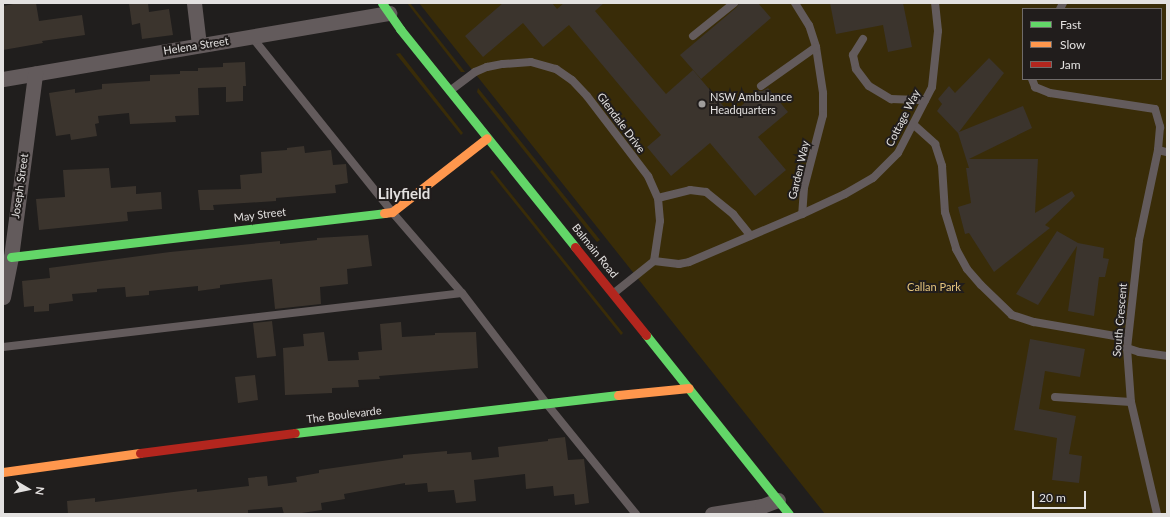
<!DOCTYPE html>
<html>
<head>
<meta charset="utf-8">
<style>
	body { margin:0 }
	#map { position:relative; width:1170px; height:517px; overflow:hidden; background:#201e1d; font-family:Lato,sans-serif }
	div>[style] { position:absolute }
	.green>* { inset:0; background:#392c08 }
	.building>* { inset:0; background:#3b342d }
	.lane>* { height:8px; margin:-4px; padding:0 4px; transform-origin:4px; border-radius:4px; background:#635b5c }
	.street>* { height:15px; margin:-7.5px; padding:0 7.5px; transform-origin:7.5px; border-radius:7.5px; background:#635b5c }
	.fast>* { height:9px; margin:-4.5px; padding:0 4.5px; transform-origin:4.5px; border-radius:4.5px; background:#63d668 }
	.slow>* { height:9px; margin:-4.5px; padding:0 4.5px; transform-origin:4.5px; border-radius:4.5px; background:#ff974d }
	.jam>* { height:9px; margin:-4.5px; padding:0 4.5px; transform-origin:4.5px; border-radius:4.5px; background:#b3261e }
	.dots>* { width:11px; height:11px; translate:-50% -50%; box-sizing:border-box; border:2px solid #211d1c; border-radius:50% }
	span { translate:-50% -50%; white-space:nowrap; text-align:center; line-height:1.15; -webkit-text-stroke:4px #211d1c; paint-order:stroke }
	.street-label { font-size:11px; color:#e3e1e0 }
	.poi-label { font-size:11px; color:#e3e1e0 }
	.left { translate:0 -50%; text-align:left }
	.park-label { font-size:11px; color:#e4c47d }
	.district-label { font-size:15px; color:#e3e1e0; font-weight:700 }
	.frame { position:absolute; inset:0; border:4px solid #e3e1e0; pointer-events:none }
	.legend { position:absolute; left:1022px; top:8px; width:140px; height:72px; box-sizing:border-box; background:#211d1c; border:1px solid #6f6b6a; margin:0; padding:5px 7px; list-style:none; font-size:12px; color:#e3e1e0 }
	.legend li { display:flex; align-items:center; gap:8px; height:20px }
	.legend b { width:20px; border:1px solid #6f6b6a }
	.north { position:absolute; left:8px; top:469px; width:40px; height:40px; -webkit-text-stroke:3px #211d1c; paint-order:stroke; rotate:99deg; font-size:11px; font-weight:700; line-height:16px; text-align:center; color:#e3e1e0 }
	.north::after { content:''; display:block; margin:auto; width:14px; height:18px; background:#e3e1e0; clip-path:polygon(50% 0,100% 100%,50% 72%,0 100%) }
	.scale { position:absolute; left:1032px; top:491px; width:54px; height:18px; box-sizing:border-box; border:2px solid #e3e1e0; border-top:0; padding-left:5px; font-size:12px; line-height:14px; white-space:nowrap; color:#e3e1e0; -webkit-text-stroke:3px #211d1c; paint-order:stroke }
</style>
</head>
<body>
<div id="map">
	<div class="green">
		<div style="clip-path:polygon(407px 3px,410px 3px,465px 72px,461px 72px)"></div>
		<div style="clip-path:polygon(evenodd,419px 3px,1167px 3px,1167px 514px,825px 514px,419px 3px,1023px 9px,1161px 9px,1161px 79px,1023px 79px,1023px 9px)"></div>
		<div style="clip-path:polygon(400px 53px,463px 133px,461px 135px,396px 54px)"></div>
		<div style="clip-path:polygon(478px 88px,600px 240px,597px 242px,477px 92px)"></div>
		<div style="clip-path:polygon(492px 170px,623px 333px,621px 335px,490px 172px)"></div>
	</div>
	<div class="building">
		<div style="clip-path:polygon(18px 3px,36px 3px,39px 21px,82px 15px,85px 35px,42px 41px,43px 43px,3px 50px,3px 6px)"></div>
		<div style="clip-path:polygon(129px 3px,148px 3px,149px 12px,169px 9px,173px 35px,142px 39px,140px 23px,132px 25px)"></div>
		<div style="clip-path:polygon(503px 3px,552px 3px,557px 9px,564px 3px,604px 3px,595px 11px,666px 94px,693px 70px,731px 115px,758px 91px,762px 91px,768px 88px,788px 112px,758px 137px,786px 170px,755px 196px,710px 143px,671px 176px,647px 147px,661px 135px,569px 25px,543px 47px,523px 23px,483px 57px,465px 36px)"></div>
		<div style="clip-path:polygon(739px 3px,758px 3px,771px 18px,701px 79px,680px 55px,737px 7px)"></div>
		<div style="clip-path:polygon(830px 3px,903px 3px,912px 47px,888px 52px,883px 25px,836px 34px)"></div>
		<div style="clip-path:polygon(989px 58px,1004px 73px,959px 132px,1023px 106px,1032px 128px,969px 159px,1038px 159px,1035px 213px,1072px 191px,1075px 196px,1045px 225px,1050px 228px,994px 272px,969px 233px,965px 234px,958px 207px,971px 203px,966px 168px,969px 168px,958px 133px,937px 111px,942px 104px,938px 99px,949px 86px,955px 93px)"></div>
		<div style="clip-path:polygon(245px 62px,246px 86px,243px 86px,243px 101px,226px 102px,226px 87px,198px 88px,199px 115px,175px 116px,176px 122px,130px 124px,129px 113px,98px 116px,99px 123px,95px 124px,97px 136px,71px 140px,70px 134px,56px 136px,49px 93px,75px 89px,75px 93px,102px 89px,102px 84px,150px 81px,150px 75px,180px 74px,180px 71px,198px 71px,198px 68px,223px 67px,223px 63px)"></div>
		<div style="clip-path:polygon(304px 146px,305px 153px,331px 150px,333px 165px,346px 164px,348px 183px,335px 185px,336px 193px,276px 198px,276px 201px,213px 205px,214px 210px,200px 210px,198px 190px,241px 189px,240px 175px,262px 173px,261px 152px,287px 150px,287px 148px)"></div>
		<div style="clip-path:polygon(109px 168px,111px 188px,136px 186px,136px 194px,161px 192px,162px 209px,127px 212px,128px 221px,39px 230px,36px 199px,65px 197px,63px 170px)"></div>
		<div style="clip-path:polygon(1057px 231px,1078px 243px,1104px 248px,1103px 258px,1109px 259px,1105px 277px,1099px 277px,1094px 316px,1068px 311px,1077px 246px,1038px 305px,1016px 294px)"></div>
		<div style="clip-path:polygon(368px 235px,372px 266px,347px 269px,348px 284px,320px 287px,321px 304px,275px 309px,272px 279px,220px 285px,220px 288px,198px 291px,198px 286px,149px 291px,149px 295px,126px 297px,125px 287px,97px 289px,97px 292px,72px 294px,73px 301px,49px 304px,49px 311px,34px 312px,34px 306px,24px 307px,22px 281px,50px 278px,49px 268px,170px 252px,280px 241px,280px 244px,317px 240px,317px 238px)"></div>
		<div style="clip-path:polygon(272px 321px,276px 356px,257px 358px,253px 323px)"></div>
		<div style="clip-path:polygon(401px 322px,402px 337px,435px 335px,435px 333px,476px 332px,478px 368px,379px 376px,380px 379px,358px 380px,359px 387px,332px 388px,332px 393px,285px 395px,283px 348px,304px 346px,303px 334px,324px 332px,328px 361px,359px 360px,358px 352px,382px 350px,380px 324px)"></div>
		<div style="clip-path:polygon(1030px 339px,1085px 349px,1080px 377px,1045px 371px,1039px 409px,1076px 416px,1069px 454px,1082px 456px,1079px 483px,1052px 480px,1057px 438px,1014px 430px)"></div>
		<div style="clip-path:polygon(255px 375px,258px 400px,238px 403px,235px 377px)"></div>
		<div style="clip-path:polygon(565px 437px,568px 460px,584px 459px,589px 503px,575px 505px,574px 494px,554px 496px,553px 486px,526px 489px,525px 474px,474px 480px,476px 501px,456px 503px,454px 490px,428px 492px,427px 483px,405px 485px,405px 483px,344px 494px,345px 499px,321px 503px,322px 510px,295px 514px,284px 514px,282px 507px,248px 510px,248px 514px,68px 514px,67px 501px,95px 498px,95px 502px,197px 489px,197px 492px,249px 486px,248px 478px,267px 476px,268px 486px,297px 482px,296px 477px,319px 473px,319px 470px,403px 458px,403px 455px,447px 451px,447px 454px,471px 452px,472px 460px,499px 457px,498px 447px,548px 441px,548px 439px)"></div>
	</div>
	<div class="lane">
		<div style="left:795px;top:3px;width:26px;rotate:58deg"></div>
		<div style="left:809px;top:25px;width:23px;rotate:72deg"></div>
		<div style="left:816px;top:47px;width:47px;rotate:81.3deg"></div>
		<div style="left:823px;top:93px;width:22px;rotate:90deg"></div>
		<div style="left:823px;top:115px;width:75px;rotate:104.6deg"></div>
		<div style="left:804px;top:188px;width:26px;rotate:94deg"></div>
		<div style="left:1060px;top:9px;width:7px;rotate:-63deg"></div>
		<div style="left:693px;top:36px;width:53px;rotate:-38.8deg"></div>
		<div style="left:252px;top:37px;width:224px;rotate:51.3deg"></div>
		<div style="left:392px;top:212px;width:107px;rotate:49.2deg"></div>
		<div style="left:462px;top:293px;width:138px;rotate:52.6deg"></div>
		<div style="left:546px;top:403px;width:143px;rotate:51deg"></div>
		<div style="left:863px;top:39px;width:19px;rotate:122deg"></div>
		<div style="left:853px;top:55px;width:14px;rotate:78deg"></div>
		<div style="left:856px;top:69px;width:21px;rotate:53deg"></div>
		<div style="left:869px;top:86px;width:26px;rotate:31deg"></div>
		<div style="left:891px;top:99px;width:34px;rotate:2deg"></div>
		<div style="left:1032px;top:79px;width:9px;rotate:69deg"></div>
		<div style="left:1035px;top:87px;width:16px;rotate:22deg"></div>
		<div style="left:1050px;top:93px;width:106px;rotate:8.7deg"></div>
		<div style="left:1155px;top:109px;width:19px;rotate:74deg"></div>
		<div style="left:1160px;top:127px;width:23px;rotate:95deg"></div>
		<div style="left:1158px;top:150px;width:92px;rotate:101.9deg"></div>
		<div style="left:1139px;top:240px;width:109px;rotate:96.3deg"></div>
		<div style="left:1127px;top:348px;width:54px;rotate:85.8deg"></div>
		<div style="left:1131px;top:402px;width:115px;rotate:76.9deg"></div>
		<div style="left:761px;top:86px;width:67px;rotate:-35.3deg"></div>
		<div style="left:451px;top:90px;width:30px;rotate:-37deg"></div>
		<div style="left:475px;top:72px;width:13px;rotate:-23deg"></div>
		<div style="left:487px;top:67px;width:16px;rotate:-11deg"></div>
		<div style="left:503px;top:64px;width:28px;rotate:-4deg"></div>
		<div style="left:531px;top:62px;width:26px;rotate:16deg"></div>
		<div style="left:556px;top:69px;width:19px;rotate:35deg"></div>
		<div style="left:572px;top:80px;width:22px;rotate:47deg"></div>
		<div style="left:587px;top:96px;width:101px;rotate:52.7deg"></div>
		<div style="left:648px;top:176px;width:24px;rotate:66deg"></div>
		<div style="left:658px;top:198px;width:23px;rotate:85deg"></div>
		<div style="left:660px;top:221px;width:40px;rotate:98.5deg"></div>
		<div style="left:654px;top:261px;width:51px;rotate:141.3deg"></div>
		<div style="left:913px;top:124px;width:30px;rotate:42deg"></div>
		<div style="left:935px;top:144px;width:23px;rotate:72deg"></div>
		<div style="left:942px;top:166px;width:46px;rotate:86.3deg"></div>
		<div style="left:945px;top:212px;width:39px;rotate:73deg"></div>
		<div style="left:956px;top:249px;width:23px;rotate:61deg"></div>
		<div style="left:967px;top:269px;width:21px;rotate:49deg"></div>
		<div style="left:981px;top:285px;width:43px;rotate:44.1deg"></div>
		<div style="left:1012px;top:315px;width:23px;rotate:18deg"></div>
		<div style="left:1034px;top:322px;width:94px;rotate:9.8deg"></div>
		<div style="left:1158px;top:150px;width:9px;rotate:13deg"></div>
		<div style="left:658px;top:198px;width:33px;rotate:-14deg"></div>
		<div style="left:690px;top:190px;width:16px;rotate:7deg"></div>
		<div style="left:706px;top:192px;width:35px;rotate:39deg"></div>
		<div style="left:733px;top:214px;width:28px;rotate:51deg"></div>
		<div style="left:654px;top:261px;width:25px;rotate:7deg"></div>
		<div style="left:679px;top:264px;width:10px;rotate:-11deg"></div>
		<div style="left:689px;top:262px;width:123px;rotate:-23deg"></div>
		<div style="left:802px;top:214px;width:47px;rotate:-24.9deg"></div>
		<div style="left:845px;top:194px;width:32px;rotate:-30deg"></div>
		<div style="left:873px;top:178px;width:35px;rotate:-45deg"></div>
		<div style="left:898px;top:153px;width:74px;rotate:-62.7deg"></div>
		<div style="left:932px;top:87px;width:56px;rotate:-83.9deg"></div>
		<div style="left:938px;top:31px;width:28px;rotate:-96deg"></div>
		<div style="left:3px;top:347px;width:462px;rotate:-6.7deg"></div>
		<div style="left:1127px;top:348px;width:13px;rotate:18deg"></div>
		<div style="left:1139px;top:352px;width:28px;rotate:8deg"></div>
		<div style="left:1055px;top:397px;width:76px;rotate:3.8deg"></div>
	</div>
	<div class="street">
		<div style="left:194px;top:3px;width:42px;rotate:83.2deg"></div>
		<div style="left:3px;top:79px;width:392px;rotate:-9.7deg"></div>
		<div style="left:3px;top:297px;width:41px;rotate:-78.7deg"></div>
		<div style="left:11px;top:257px;width:185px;rotate:-82.5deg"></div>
		<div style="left:712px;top:514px;width:51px;rotate:-9.1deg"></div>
		<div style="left:762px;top:506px;width:17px;rotate:-21deg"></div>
	</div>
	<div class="fast">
		<div style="left:382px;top:3px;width:32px;rotate:55deg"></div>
		<div style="left:400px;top:29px;width:280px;rotate:51.2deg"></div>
		<div style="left:11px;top:257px;width:376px;rotate:-6.7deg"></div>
		<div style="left:646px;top:335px;width:229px;rotate:51.4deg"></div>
		<div style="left:295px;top:433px;width:325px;rotate:-6.7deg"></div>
	</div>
	<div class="slow">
		<div style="left:384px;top:213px;width:8px;rotate:-7deg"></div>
		<div style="left:392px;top:212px;width:120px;rotate:-37.9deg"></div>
		<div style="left:618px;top:395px;width:71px;rotate:-5.6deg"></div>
		<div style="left:3px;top:472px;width:138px;rotate:-7.9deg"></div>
	</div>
	<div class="jam">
		<div style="left:575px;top:247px;width:113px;rotate:51.1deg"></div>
		<div style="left:140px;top:453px;width:156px;rotate:-7.4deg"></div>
	</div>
	<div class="dots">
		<div style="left:702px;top:104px;background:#9f9d9c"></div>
	</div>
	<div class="street-label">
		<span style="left:196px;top:46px;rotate:-9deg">Helena Street</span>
		<span style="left:903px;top:118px;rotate:-63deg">Cottage Way</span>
		<span style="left:621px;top:123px;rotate:53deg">Glendale Drive</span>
		<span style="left:799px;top:170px;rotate:-77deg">Garden Way</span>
		<span style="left:20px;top:186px;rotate:-82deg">Joseph Street</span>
		<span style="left:260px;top:215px;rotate:-7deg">May Street</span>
		<span style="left:595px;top:251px;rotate:51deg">Balmain Road</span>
		<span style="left:1120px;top:320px;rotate:-85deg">South Crescent</span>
		<span style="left:344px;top:415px;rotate:-7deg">The Boulevarde</span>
	</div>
	<div class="poi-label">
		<span class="left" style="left:710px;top:104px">NSW Ambulance<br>Headquarters</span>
	</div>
	<div class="park-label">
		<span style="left:934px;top:287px">Callan Park</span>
	</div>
	<div class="district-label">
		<span style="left:404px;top:194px">Lilyfield</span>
	</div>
	<div class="frame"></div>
	<ul class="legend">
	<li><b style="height:5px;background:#63d668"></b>Fast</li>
	<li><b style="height:5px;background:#ff974d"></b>Slow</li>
	<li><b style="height:5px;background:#b3261e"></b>Jam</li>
	</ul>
	<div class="north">N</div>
	<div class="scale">20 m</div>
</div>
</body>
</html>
